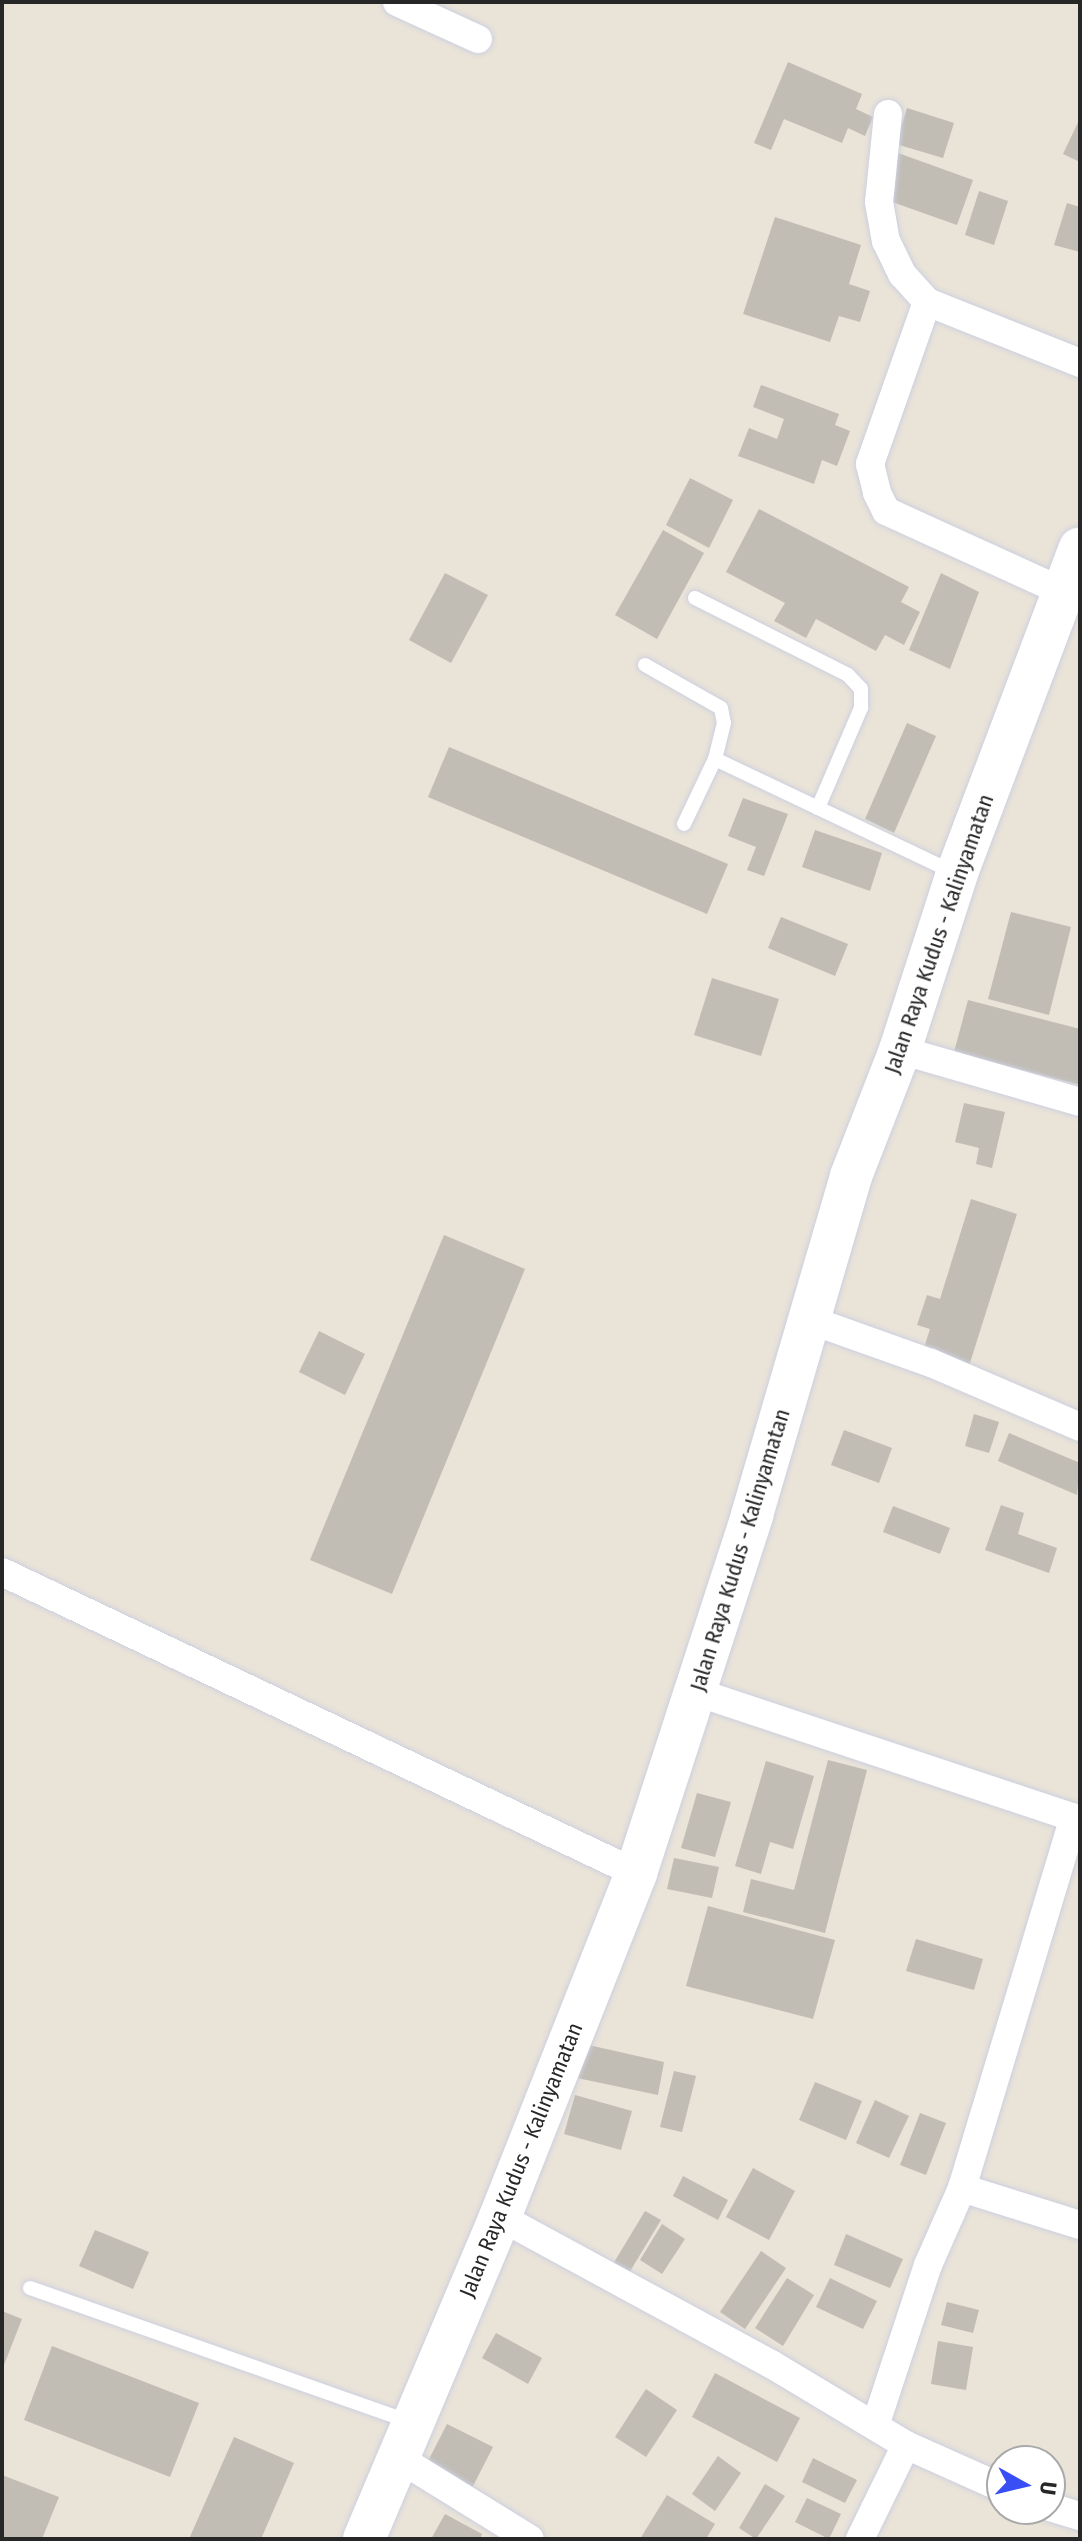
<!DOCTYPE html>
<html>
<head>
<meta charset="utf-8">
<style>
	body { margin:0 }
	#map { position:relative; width:1082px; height:2541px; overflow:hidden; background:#e9e3d8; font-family:"Fira Sans Condensed",sans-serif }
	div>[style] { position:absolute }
	.building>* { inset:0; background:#c1bdb5 }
	.roads { filter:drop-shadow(0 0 2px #cdcfe0) drop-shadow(0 0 2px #cdcfe0) }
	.service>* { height:14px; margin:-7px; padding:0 7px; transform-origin:7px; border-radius:7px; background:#fff }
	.minor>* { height:28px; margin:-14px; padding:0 14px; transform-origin:14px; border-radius:14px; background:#fff }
	.secondary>* { height:42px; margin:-21px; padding:0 21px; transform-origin:21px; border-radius:21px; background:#fff }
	span { translate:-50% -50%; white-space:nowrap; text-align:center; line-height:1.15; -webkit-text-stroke:7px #fff; paint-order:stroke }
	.street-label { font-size:22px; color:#272727 }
	.frame { position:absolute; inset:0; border:4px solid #272727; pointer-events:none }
	.north { position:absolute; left:986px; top:2445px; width:80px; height:80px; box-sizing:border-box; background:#fff; border:2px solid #a9a9a9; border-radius:50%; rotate:98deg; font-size:22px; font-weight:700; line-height:32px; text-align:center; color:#272727 }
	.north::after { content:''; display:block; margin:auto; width:28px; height:36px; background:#394ef5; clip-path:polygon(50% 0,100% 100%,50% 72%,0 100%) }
</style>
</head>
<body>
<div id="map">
	<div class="building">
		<div style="clip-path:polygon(788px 62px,862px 94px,856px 109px,873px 117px,865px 136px,848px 128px,842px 143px,784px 119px,771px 150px,754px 143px)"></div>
		<div style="clip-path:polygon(907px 108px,954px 123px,943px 158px,896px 144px)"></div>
		<div style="clip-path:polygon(1080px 118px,1080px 162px,1063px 154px)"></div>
		<div style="clip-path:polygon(887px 149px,973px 180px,957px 225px,881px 198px)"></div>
		<div style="clip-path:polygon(979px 191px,1008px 201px,994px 245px,965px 235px)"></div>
		<div style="clip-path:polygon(1067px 203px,1080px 207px,1080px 252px,1054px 245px)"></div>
		<div style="clip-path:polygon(775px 217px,861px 245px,849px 284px,870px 291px,860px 322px,839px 316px,830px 342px,743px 314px)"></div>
		<div style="clip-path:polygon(761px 385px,839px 414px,835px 425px,850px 431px,837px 466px,822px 460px,814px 484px,738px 456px,749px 428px,777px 439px,784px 419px,753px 407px)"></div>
		<div style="clip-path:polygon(690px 478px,733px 500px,709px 548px,666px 525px)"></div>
		<div style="clip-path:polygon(759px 509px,909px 587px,901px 602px,920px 612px,904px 645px,885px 635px,876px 651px,816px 619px,806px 638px,774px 621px,785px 603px,726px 572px)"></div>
		<div style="clip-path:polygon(663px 530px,704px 553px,657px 639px,615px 615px)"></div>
		<div style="clip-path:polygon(445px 573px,488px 595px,451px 663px,409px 640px)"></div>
		<div style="clip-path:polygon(941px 573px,979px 592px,950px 669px,909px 650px)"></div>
		<div style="clip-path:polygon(907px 723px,936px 736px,894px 833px,865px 819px)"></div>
		<div style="clip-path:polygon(449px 747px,728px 864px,707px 914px,428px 797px)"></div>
		<div style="clip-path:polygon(743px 798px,788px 814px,764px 876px,747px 870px,756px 847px,728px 836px)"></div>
		<div style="clip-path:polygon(815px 830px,882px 853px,870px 891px,802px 867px)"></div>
		<div style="clip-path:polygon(1011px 912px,1071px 927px,1049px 1015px,988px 999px)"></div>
		<div style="clip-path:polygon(781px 917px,848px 944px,835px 976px,768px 948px)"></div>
		<div style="clip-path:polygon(712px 978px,779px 999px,761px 1056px,694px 1035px)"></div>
		<div style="clip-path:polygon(968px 1000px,1080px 1029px,1080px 1085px,954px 1052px)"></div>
		<div style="clip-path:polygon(964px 1103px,1005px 1112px,992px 1168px,976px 1164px,979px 1148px,955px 1142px)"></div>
		<div style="clip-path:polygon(971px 1199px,1017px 1214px,969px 1366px,923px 1351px,930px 1329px,917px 1325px,927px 1295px,940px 1299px)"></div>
		<div style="clip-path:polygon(444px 1235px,525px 1269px,392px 1594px,310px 1560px)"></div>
		<div style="clip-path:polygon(319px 1331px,365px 1354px,345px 1395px,299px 1372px)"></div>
		<div style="clip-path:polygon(974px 1414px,999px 1422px,989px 1453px,965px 1446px)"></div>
		<div style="clip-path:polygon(844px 1430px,892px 1448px,879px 1483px,831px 1465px)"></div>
		<div style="clip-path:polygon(1009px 1433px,1080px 1463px,1077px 1495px,998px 1461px)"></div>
		<div style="clip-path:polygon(1001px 1505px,1024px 1513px,1018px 1534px,1057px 1548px,1049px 1573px,985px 1550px)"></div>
		<div style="clip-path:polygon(893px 1506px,950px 1528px,940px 1554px,883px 1532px)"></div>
		<div style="clip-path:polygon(828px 1760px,867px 1770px,825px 1933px,743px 1912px,751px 1879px,794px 1890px)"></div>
		<div style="clip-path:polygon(766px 1761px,814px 1776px,793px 1849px,770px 1842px,761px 1874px,735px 1866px)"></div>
		<div style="clip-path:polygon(697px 1793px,731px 1802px,715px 1857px,681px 1848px)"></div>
		<div style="clip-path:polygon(674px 1858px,719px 1867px,712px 1898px,667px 1889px)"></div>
		<div style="clip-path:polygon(708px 1906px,835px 1940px,813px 2019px,686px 1986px)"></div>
		<div style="clip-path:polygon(916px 1939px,983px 1959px,974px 1990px,906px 1971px)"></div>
		<div style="clip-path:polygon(584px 2044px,664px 2062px,658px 2095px,577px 2078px)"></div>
		<div style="clip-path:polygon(674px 2071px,696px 2076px,682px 2132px,660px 2127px)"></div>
		<div style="clip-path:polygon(815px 2082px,862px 2101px,846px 2140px,799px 2120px)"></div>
		<div style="clip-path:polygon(575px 2095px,632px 2111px,621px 2150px,564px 2134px)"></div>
		<div style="clip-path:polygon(875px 2100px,909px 2116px,889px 2158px,856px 2143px)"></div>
		<div style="clip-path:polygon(920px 2113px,946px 2123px,926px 2175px,900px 2165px)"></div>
		<div style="clip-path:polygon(753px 2168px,795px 2191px,769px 2240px,726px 2217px)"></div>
		<div style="clip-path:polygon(683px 2176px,728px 2200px,718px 2220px,673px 2196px)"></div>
		<div style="clip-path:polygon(645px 2211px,661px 2220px,626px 2278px,610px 2269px)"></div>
		<div style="clip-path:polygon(662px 2224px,685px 2239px,662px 2274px,640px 2260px)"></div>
		<div style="clip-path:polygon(95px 2230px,149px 2252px,133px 2289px,79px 2266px)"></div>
		<div style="clip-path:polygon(846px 2234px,903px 2259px,890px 2288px,834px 2265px)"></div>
		<div style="clip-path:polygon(761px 2251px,786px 2268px,745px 2329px,720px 2312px)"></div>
		<div style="clip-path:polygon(787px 2278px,814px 2295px,783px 2346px,755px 2328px)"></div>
		<div style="clip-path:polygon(830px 2278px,877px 2301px,863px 2329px,816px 2307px)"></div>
		<div style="clip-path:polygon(947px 2302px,979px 2310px,973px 2333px,941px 2325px)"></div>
		<div style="clip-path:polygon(2px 2311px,22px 2319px,2px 2370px)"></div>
		<div style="clip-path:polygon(496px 2333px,542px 2358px,528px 2384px,482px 2358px)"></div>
		<div style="clip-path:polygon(938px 2341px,973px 2347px,966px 2390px,931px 2384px)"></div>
		<div style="clip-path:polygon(52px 2346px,199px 2403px,170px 2477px,24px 2420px)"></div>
		<div style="clip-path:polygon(715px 2373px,800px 2418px,777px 2462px,692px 2417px)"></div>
		<div style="clip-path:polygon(646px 2389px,677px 2410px,646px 2457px,615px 2437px)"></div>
		<div style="clip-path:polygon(447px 2424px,493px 2447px,472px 2488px,426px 2465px)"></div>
		<div style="clip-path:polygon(234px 2437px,294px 2463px,261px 2539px,189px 2539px)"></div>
		<div style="clip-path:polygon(718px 2456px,741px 2473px,715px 2511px,692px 2494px)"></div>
		<div style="clip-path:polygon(813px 2458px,857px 2480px,845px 2503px,802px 2482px)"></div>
		<div style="clip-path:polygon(2px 2475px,59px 2497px,42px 2539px,2px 2539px)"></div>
		<div style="clip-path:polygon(765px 2484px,785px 2496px,756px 2539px,739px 2528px)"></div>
		<div style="clip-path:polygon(667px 2495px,715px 2524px,706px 2539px,640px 2539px)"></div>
		<div style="clip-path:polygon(807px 2498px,841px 2514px,829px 2539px,795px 2522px)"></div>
		<div style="clip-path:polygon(445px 2514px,482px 2534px,480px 2539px,431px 2539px)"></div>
	</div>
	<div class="roads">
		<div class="service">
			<div style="left:695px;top:598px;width:171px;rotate:26.7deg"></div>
			<div style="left:848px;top:675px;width:19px;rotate:47deg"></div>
			<div style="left:861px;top:689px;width:19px;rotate:90deg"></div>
			<div style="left:861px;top:708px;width:109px;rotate:113.3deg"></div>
			<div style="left:645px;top:665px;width:87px;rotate:29.5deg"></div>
			<div style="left:721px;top:708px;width:15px;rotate:79deg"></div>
			<div style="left:724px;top:723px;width:37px;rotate:104deg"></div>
			<div style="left:715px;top:759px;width:72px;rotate:115.5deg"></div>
			<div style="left:715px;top:759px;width:263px;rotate:25.4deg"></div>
			<div style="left:30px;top:2288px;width:404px;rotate:19.4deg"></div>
		</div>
		<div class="minor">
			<div style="left:397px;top:2px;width:89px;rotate:24.6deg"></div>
			<div style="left:888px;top:114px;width:88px;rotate:95.8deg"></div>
			<div style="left:879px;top:202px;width:40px;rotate:80deg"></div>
			<div style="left:886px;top:241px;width:37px;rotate:64deg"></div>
			<div style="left:902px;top:274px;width:38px;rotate:48deg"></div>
			<div style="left:927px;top:302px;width:165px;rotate:21.7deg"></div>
			<div style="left:927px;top:302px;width:172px;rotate:109.4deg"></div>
			<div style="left:870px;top:464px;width:30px;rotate:76deg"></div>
			<div style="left:877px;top:493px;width:20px;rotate:63deg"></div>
			<div style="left:886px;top:511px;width:212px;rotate:24.5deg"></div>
			<div style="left:900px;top:1050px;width:187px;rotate:16.1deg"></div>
			<div style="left:810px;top:1320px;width:128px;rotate:19.6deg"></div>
			<div style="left:931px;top:1363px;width:162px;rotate:23.2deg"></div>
			<div style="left:2px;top:1572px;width:702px;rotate:25.4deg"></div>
			<div style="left:696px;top:1692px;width:405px;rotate:18.4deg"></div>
			<div style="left:962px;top:2188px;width:124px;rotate:17.4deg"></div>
			<div style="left:500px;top:2217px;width:308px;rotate:28.5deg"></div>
			<div style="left:771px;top:2364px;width:157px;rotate:31deg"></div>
			<div style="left:906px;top:2445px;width:105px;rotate:116.1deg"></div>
			<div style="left:876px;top:2423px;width:166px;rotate:-71.8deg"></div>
			<div style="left:928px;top:2265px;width:84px;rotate:-66.2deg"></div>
			<div style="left:962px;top:2188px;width:387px;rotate:-73.2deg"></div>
			<div style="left:906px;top:2445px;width:105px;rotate:24.1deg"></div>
			<div style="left:397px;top:2457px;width:156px;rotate:31.7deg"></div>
			<div style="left:1050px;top:2507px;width:31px;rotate:17deg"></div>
		</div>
		<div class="secondary">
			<div style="left:364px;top:2539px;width:350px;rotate:-67.1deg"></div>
			<div style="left:500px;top:2217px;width:370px;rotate:-68.4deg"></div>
			<div style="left:636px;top:1873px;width:376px;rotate:-72deg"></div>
			<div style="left:752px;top:1515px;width:353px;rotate:-73.7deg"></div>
			<div style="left:851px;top:1176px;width:135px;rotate:-68.7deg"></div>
			<div style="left:900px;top:1050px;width:186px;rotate:-72.1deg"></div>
			<div style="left:957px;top:873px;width:347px;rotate:-69.3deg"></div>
		</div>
	</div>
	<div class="street-label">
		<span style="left:939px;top:934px;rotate:-71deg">Jalan Raya Kudus - Kalinyamatan</span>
		<span style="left:740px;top:1550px;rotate:-73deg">Jalan Raya Kudus - Kalinyamatan</span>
		<span style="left:521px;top:2160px;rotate:-68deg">Jalan Raya Kudus - Kalinyamatan</span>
	</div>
	<div class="frame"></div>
	<div class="north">U</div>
</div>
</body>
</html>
